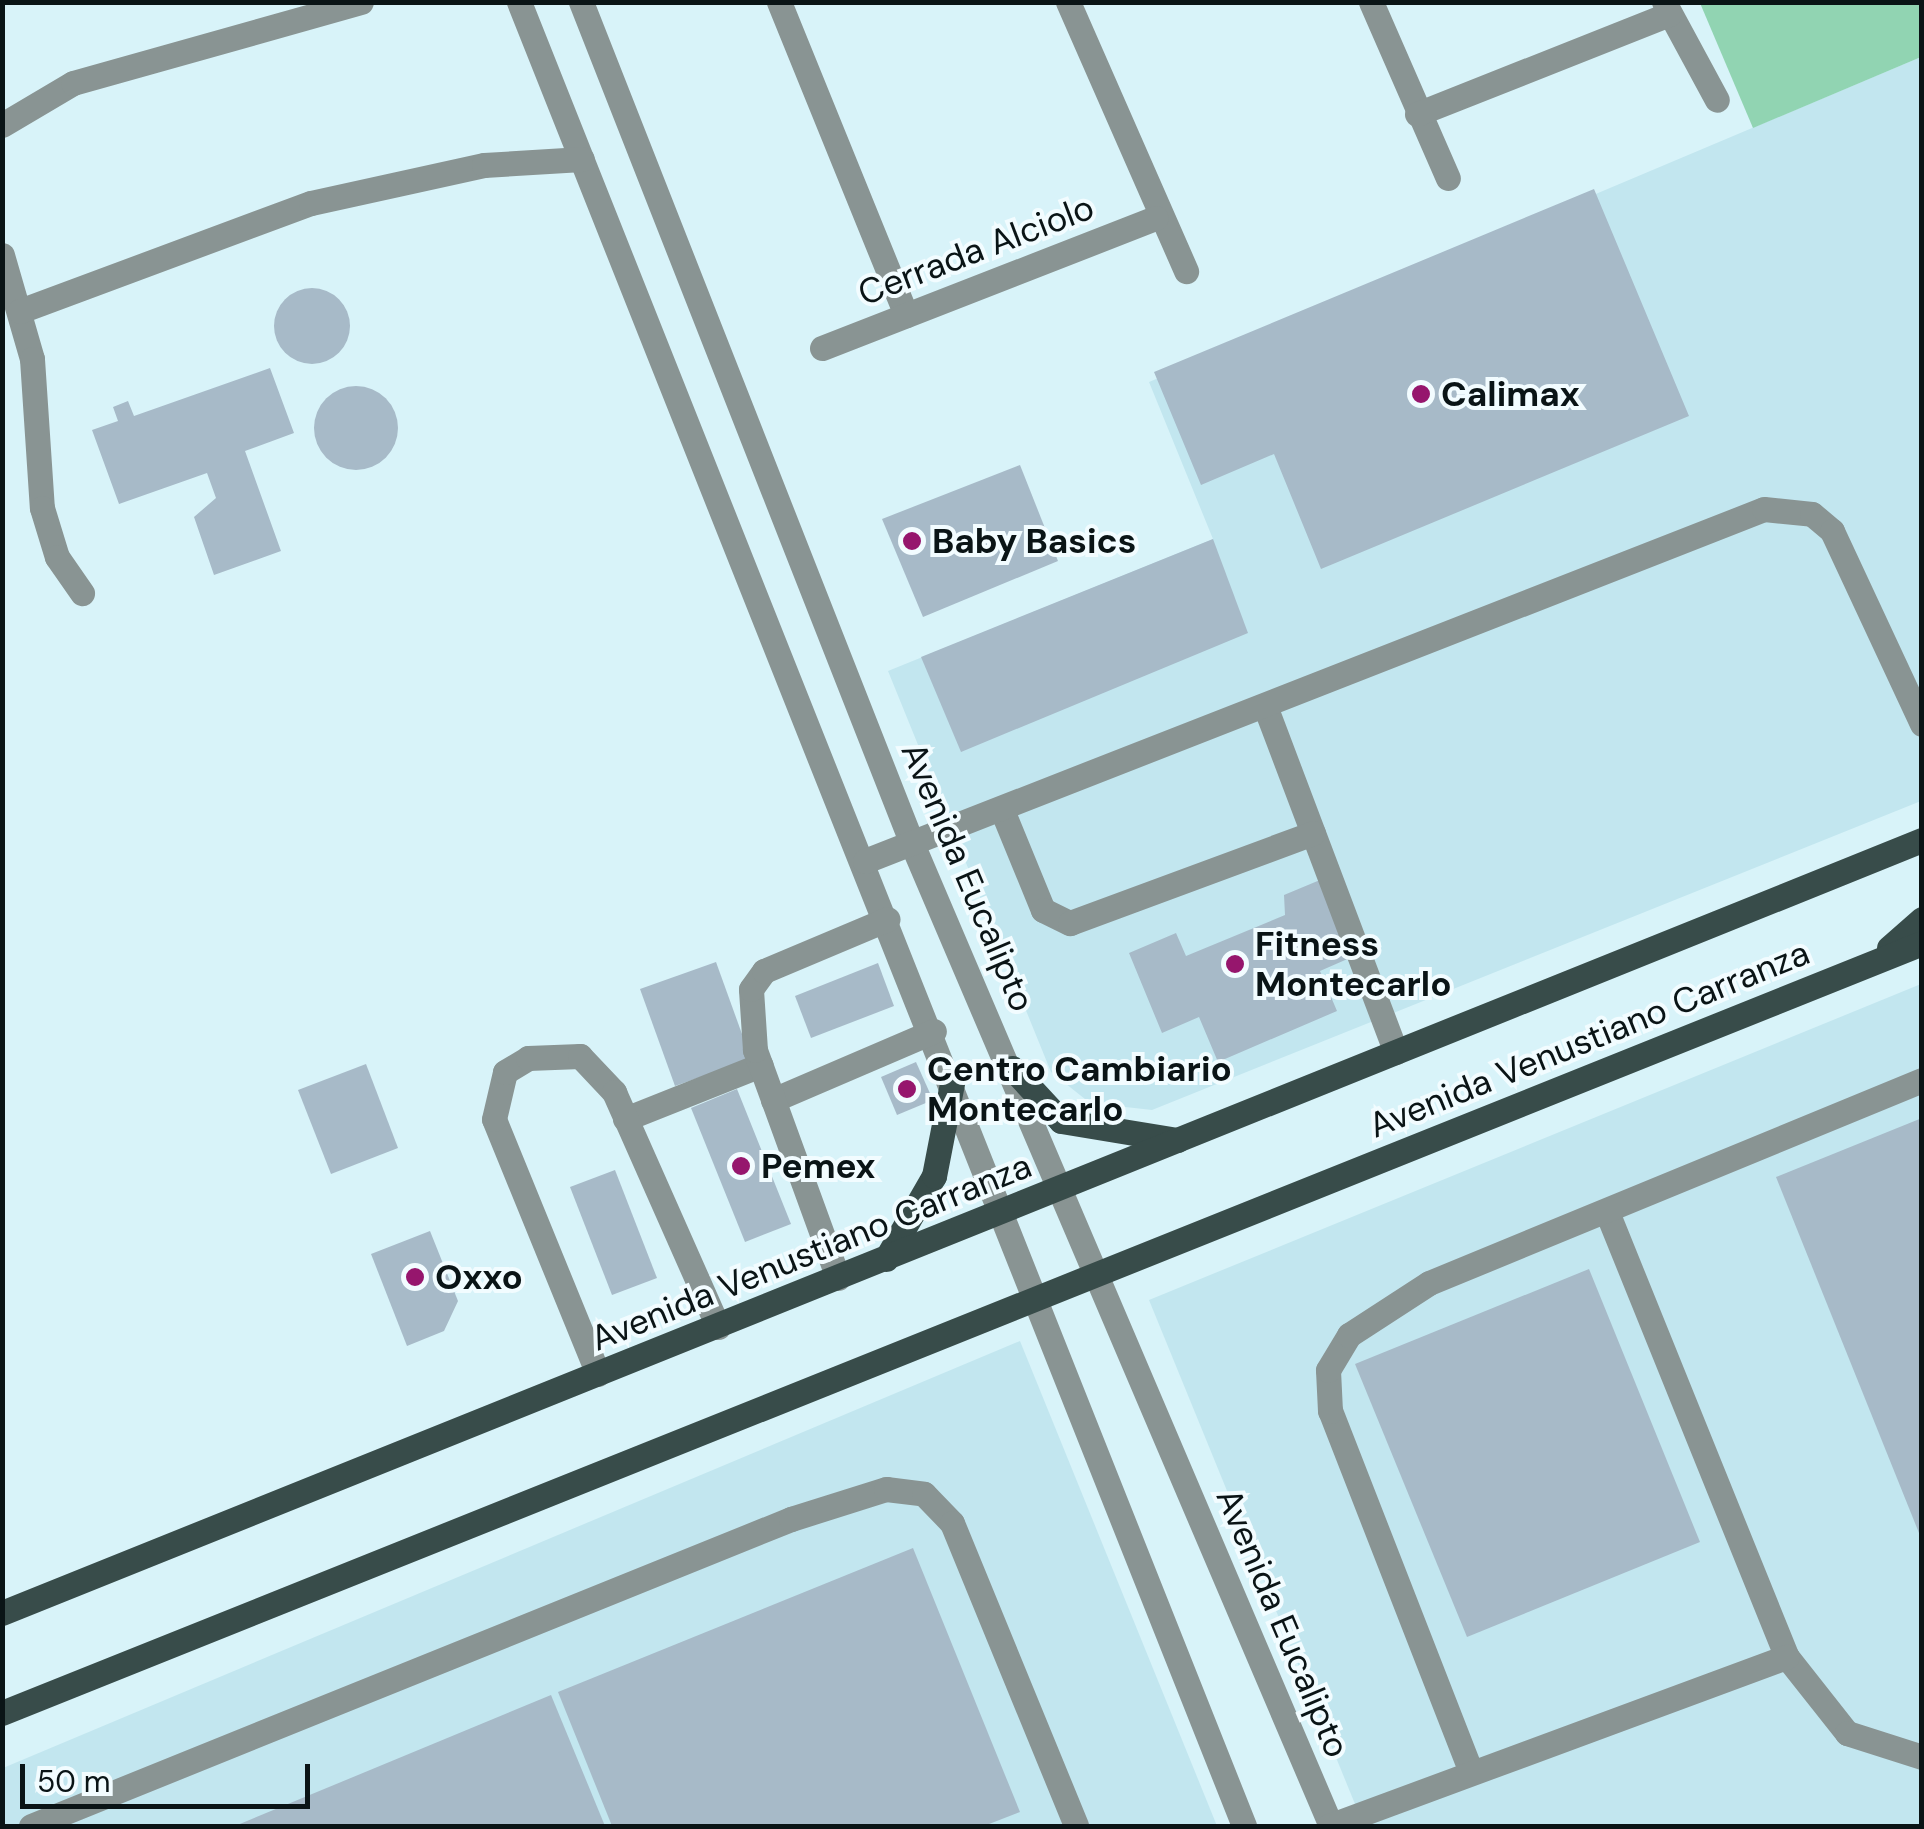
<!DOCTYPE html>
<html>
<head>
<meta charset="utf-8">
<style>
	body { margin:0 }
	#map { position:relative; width:1924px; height:1829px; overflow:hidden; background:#d8f3f9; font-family:"DM Sans",sans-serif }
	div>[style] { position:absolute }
	.built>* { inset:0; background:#c2e6ef }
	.green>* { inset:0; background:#91d4b2 }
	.building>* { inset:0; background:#a7bac8 }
	.round { border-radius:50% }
	.minor>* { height:25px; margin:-12.5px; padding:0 12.5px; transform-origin:12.5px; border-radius:12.5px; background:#899493 }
	.major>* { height:25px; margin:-12.5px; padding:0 12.5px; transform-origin:12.5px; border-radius:12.5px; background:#384c4a }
	.dots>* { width:28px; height:28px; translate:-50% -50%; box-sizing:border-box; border:5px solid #f2fcff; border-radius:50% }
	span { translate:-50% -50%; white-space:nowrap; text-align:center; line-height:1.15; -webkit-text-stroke:8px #f2fcff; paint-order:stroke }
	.street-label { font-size:35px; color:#0a1416 }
	.poi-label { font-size:35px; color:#0a1416; font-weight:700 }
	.left { translate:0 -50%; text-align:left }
	.frame { position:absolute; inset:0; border:5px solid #0a1416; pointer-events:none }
	.scale { position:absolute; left:20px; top:1764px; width:290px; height:45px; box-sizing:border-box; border:5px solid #0a1416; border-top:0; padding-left:12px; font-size:30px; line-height:35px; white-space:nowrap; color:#0a1416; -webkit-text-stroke:8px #f2fcff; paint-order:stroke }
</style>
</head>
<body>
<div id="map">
	<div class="built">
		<div style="clip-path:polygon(1921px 57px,1921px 801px,1152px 1110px,1090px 1103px,1051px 1072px,888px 671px,1213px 539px,1149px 382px)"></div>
		<div style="clip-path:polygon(1921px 984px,1921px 1826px,1364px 1826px,1149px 1300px)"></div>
		<div style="clip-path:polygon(1020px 1341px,1217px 1826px,3px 1826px,3px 1768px)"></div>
	</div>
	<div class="green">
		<div style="clip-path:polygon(1700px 3px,1921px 3px,1921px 57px,1753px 128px)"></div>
	</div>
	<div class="building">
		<div style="clip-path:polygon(1594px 189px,1689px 416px,1321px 569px,1274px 454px,1201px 485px,1154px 372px)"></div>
		<div class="round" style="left:274px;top:288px;width:76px;height:76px"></div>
		<div style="clip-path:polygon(270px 368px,294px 433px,245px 451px,281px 551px,214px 575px,194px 517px,216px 498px,207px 473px,119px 504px,92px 430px,118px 421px,113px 407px,128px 401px,134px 416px)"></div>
		<div class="round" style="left:314px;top:386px;width:84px;height:84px"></div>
		<div style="clip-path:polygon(1020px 465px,1058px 561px,923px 617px,882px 519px)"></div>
		<div style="clip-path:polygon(1213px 539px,1248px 633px,961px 752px,921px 657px)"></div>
		<div style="clip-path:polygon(1320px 880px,1352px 957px,1320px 971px,1337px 1011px,1218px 1062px,1199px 1017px,1162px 1033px,1129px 953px,1176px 933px,1186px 956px,1285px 915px,1284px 895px)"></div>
		<div style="clip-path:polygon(716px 962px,751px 1059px,675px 1086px,640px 989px)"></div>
		<div style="clip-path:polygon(878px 963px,894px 1006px,811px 1038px,795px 996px)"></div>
		<div style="clip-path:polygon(916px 1062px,933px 1100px,897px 1115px,881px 1077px)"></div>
		<div style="clip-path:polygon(366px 1064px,398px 1148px,331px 1174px,298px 1090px)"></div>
		<div style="clip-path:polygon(737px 1089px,791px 1224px,745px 1242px,691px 1108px)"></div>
		<div style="clip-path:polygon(1922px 1118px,1922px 1538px,1921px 1538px,1776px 1177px)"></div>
		<div style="clip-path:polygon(615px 1170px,657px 1278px,612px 1295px,570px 1187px)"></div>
		<div style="clip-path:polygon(430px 1231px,458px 1301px,444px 1331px,407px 1346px,371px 1254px)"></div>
		<div style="clip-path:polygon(1589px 1269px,1700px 1542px,1467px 1637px,1355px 1364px)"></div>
		<div style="clip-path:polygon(913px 1548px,1020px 1812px,984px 1826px,612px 1826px,558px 1692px)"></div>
		<div style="clip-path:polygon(551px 1695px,605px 1826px,235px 1826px)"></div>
	</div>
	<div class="minor">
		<div style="left:519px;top:2px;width:1963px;rotate:68.32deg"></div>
		<div style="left:581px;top:2px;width:907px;rotate:68.53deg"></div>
		<div style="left:913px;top:846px;width:1065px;rotate:66.9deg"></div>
		<div style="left:779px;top:2px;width:338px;rotate:67.9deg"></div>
		<div style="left:1068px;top:2px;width:294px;rotate:66.3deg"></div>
		<div style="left:1371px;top:2px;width:192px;rotate:66.4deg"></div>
		<div style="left:1664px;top:2px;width:111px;rotate:61.6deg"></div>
		<div style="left:1417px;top:114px;width:271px;rotate:-21.6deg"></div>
		<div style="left:2px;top:125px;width:82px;rotate:-30.6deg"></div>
		<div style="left:73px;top:83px;width:299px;rotate:-15.7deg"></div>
		<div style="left:2px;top:255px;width:108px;rotate:73.9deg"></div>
		<div style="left:32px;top:359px;width:149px;rotate:86.2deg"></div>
		<div style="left:42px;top:508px;width:51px;rotate:73deg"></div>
		<div style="left:57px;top:557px;width:44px;rotate:55.2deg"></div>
		<div style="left:20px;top:311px;width:310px;rotate:-20.4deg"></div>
		<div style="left:311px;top:203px;width:177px;rotate:-12.4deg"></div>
		<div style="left:484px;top:165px;width:98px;rotate:-3.5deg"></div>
		<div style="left:822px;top:348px;width:358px;rotate:-21.3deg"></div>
		<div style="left:1265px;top:706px;width:370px;rotate:69.3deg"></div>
		<div style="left:1002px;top:810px;width:108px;rotate:67.7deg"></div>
		<div style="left:1043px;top:910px;width:30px;rotate:26deg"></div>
		<div style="left:1070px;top:923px;width:259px;rotate:-20.3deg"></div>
		<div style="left:865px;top:861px;width:965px;rotate:-21.38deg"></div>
		<div style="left:1764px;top:509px;width:48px;rotate:5.9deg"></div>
		<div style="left:1812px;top:514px;width:26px;rotate:40deg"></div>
		<div style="left:1832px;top:531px;width:213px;rotate:65deg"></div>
		<div style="left:773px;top:1100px;width:175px;rotate:-23.2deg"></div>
		<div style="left:625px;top:1119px;width:146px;rotate:-21.7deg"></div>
		<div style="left:1607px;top:1212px;width:480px;rotate:68deg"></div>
		<div style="left:1787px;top:1657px;width:97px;rotate:51.7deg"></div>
		<div style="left:1847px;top:1733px;width:79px;rotate:17.7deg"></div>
		<div style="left:838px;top:1278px;width:243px;rotate:-110deg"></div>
		<div style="left:755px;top:1050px;width:61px;rotate:-93.8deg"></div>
		<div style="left:751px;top:989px;width:22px;rotate:-54deg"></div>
		<div style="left:764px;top:971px;width:134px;rotate:-22.8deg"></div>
		<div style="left:598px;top:1374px;width:275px;rotate:-112.2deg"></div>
		<div style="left:494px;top:1119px;width:48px;rotate:-76.8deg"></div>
		<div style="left:505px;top:1072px;width:27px;rotate:-31deg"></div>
		<div style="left:528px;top:1058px;width:52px;rotate:-2.2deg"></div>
		<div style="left:580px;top:1056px;width:50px;rotate:46.6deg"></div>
		<div style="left:614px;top:1092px;width:257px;rotate:66.1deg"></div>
		<div style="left:1471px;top:1772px;width:388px;rotate:-111.3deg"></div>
		<div style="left:1330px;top:1411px;width:41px;rotate:-92.8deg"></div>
		<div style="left:1328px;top:1370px;width:41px;rotate:-59deg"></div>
		<div style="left:1349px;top:1335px;width:95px;rotate:-33deg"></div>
		<div style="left:1429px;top:1283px;width:533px;rotate:-22.38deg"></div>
		<div style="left:31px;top:1826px;width:820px;rotate:-22deg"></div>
		<div style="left:791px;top:1519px;width:100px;rotate:-17.5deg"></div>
		<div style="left:886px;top:1489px;width:38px;rotate:7deg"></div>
		<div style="left:924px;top:1494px;width:40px;rotate:46deg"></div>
		<div style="left:952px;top:1523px;width:327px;rotate:67.7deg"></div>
		<div style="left:1329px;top:1826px;width:488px;rotate:-20.3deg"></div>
	</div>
	<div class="major">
		<div style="left:1889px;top:948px;width:44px;rotate:-41.3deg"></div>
		<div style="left:1012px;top:1068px;width:72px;rotate:47.2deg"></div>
		<div style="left:1061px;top:1121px;width:118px;rotate:9.3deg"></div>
		<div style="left:886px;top:1259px;width:96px;rotate:-60deg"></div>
		<div style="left:934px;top:1176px;width:100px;rotate:-79deg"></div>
		<div style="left:2px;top:1613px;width:2070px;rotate:-21.93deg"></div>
		<div style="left:2px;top:1713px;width:2069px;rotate:-21.85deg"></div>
	</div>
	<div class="dots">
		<div style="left:1421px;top:394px;background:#96166d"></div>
		<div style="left:912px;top:541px;background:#96166d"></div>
		<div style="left:1235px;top:964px;background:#96166d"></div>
		<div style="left:907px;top:1089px;background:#96166d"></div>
		<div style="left:741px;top:1166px;background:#96166d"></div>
		<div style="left:415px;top:1277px;background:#96166d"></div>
	</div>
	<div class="street-label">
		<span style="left:976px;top:250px;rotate:-21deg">Cerrada Alciolo</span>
		<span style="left:968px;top:877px;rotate:67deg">Avenida Eucalipto</span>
		<span style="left:1589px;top:1039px;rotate:-22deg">Avenida Venustiano Carranza</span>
		<span style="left:811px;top:1252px;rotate:-22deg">Avenida Venustiano Carranza</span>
		<span style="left:1283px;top:1623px;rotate:67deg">Avenida Eucalipto</span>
	</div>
	<div class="poi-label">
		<span class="left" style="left:1441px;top:394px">Calimax</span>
		<span class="left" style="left:932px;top:541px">Baby Basics</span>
		<span class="left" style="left:1255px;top:964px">Fitness<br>Montecarlo</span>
		<span class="left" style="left:927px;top:1089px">Centro Cambiario<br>Montecarlo</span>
		<span class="left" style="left:761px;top:1166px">Pemex</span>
		<span class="left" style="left:435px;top:1277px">Oxxo</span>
	</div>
	<div class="frame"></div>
	<div class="scale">50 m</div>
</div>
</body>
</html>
